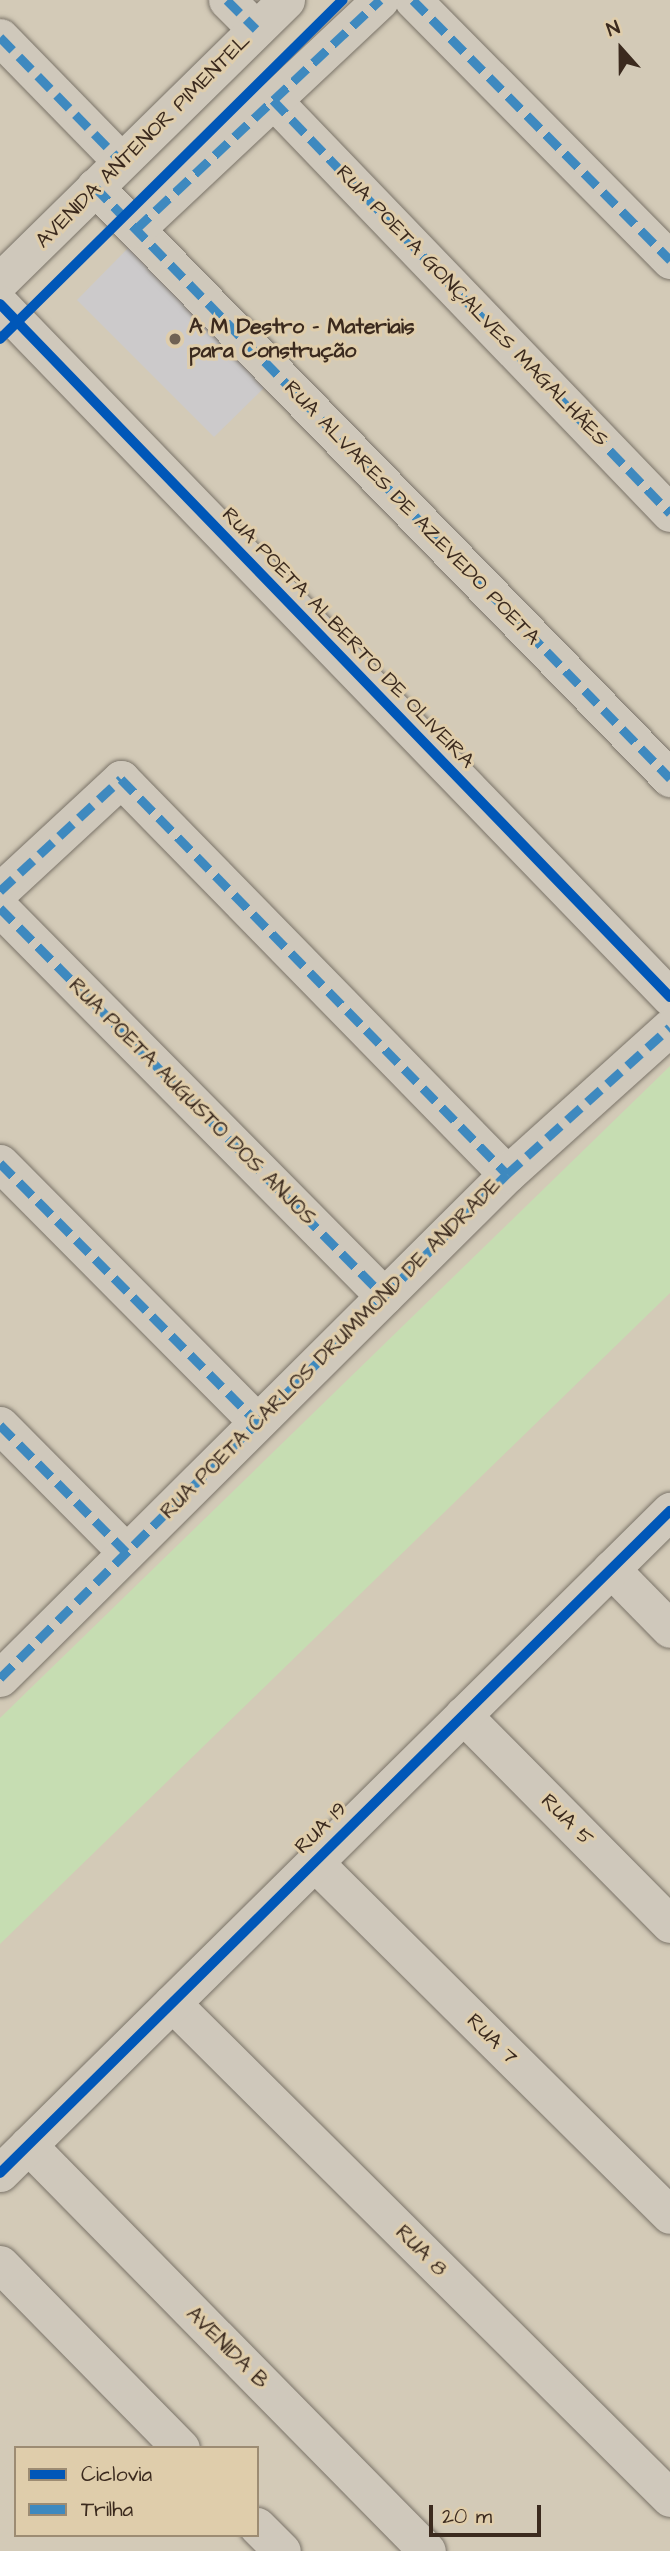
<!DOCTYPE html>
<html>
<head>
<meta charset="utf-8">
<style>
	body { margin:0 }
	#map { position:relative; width:670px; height:2551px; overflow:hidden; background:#d3cab7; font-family:"Architects Daughter",sans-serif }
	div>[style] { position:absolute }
	.green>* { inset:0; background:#c6ddb2 }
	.building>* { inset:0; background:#cccacb }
	.roads { filter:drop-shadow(0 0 2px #7a7368) drop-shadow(0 0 2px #7a7368) }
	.street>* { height:37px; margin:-18.5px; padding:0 18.5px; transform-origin:18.5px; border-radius:18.5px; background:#cfc8bb }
	.quiet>* { height:9px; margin-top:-4.5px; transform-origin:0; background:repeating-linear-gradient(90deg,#3e89bf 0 18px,transparent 0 27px) }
	.cycleway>* { height:10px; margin:-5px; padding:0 5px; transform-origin:5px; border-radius:5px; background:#0057b8 }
	.dots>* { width:19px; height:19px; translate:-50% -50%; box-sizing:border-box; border:4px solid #dfcdab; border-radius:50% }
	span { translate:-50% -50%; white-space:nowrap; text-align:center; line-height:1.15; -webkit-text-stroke:6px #dfcdab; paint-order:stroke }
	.street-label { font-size:21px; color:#3b2a1e }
	.poi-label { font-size:21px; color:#3b2a1e; font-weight:700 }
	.left { translate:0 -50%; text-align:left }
	.legend { position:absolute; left:14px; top:2446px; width:245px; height:91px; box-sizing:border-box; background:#dfcdab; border:2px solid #9d8c73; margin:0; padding:9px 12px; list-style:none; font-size:21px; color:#3b2a1e }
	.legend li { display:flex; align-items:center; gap:14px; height:35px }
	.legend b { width:35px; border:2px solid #9d8c73 }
	.north { position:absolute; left:586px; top:14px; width:70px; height:70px; -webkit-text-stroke:5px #dfcdab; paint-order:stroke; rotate:339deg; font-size:19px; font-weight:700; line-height:28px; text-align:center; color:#3b2a1e }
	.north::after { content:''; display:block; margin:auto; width:24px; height:32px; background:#3b2a1e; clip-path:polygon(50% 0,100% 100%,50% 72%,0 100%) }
	.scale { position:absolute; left:429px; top:2505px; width:112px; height:32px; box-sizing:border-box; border:4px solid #3b2a1e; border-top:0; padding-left:9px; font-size:21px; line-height:24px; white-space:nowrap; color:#3b2a1e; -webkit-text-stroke:5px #dfcdab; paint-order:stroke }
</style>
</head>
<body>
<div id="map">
	<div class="green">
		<div style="clip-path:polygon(670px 1066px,670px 1293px,0 1944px,0 1718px)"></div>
	</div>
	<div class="building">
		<div style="clip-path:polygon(136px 240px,274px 378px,214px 437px,77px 300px)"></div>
	</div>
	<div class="roads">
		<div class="street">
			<div style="left:227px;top:0;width:41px;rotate:45deg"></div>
			<div style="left:413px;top:0;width:366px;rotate:45.3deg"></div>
			<div style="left:0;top:37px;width:173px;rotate:45.7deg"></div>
			<div style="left:273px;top:100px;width:573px;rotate:46.13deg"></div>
			<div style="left:95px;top:187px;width:825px;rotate:45.79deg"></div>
			<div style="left:136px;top:229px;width:335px;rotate:-43.2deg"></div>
			<div style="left:0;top:281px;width:401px;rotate:-44.5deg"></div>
			<div style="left:0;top:304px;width:964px;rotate:45.97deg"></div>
			<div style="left:0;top:891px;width:165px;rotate:-42.8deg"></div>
			<div style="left:121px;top:779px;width:552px;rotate:45.66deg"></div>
			<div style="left:0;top:908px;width:546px;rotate:45.3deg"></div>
			<div style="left:0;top:1163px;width:365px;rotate:45.2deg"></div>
			<div style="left:0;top:1425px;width:179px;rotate:45.2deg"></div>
			<div style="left:611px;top:1569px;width:84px;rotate:45.5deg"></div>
			<div style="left:0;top:1678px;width:715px;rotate:-44.83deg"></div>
			<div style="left:507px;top:1174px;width:219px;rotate:-42deg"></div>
			<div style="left:463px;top:1715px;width:294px;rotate:45.3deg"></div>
			<div style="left:314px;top:1862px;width:501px;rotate:44.76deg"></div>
			<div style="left:172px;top:2003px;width:702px;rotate:44.83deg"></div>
			<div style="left:28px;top:2145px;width:569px;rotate:45.5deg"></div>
			<div style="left:0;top:2173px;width:942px;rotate:-44.66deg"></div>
			<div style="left:0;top:2264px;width:258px;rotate:45.5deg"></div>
			<div style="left:257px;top:2526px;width:35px;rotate:45deg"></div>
		</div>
	</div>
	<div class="quiet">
		<div style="left:227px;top:0;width:41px;rotate:45deg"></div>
		<div style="left:413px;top:0;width:366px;rotate:45.3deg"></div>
		<div style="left:0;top:37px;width:173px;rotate:45.7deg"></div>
		<div style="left:273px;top:100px;width:573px;rotate:46.13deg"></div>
		<div style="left:95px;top:187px;width:825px;rotate:45.79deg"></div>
		<div style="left:136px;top:229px;width:335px;rotate:-43.2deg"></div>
		<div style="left:0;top:891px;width:165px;rotate:-42.8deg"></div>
		<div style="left:121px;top:779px;width:552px;rotate:45.66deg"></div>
		<div style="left:0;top:908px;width:546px;rotate:45.3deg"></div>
		<div style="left:0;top:1163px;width:365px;rotate:45.2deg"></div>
		<div style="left:0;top:1425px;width:179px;rotate:45.2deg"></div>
		<div style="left:0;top:1678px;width:715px;rotate:-44.83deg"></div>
		<div style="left:507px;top:1174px;width:219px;rotate:-42deg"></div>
	</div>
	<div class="cycleway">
		<div style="left:0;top:304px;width:964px;rotate:45.97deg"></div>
		<div style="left:0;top:339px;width:482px;rotate:-44.7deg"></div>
		<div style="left:0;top:2173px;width:942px;rotate:-44.66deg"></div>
	</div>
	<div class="dots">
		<div style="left:175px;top:339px;background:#706254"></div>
	</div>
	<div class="street-label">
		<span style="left:143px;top:141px;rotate:-45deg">AVENIDA ANTENOR PIMENTEL</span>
		<span style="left:472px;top:306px;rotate:46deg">RUA POETA GONÇALVES MAGALHÃES</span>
		<span style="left:412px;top:513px;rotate:46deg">RUA ALVARES DE AZEVEDO POETA</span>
		<span style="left:348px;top:638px;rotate:46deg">RUA POETA ALBERTO DE OLIVEIRA</span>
		<span style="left:192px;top:1102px;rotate:45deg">RUA POETA AUGUSTO DOS ANJOS</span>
		<span style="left:331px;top:1349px;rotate:-45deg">RUA POETA CARLOS DRUMMOND DE ANDRADE</span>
		<span style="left:567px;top:1820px;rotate:45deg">RUA 5</span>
		<span style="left:321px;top:1828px;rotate:-45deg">RUA 19</span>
		<span style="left:492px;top:2039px;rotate:45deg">RUA 7</span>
		<span style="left:421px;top:2251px;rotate:45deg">RUA 8</span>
		<span style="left:227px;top:2348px;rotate:45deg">AVENIDA B</span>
	</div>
	<div class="poi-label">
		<span class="left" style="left:189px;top:339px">A M Destro - Materiais<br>para Construção</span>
	</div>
	<ul class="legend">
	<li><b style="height:9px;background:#0057b8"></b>Ciclovia</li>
	<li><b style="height:9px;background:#3e89bf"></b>Trilha</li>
	</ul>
	<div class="north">N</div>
	<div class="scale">20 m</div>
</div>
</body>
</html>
